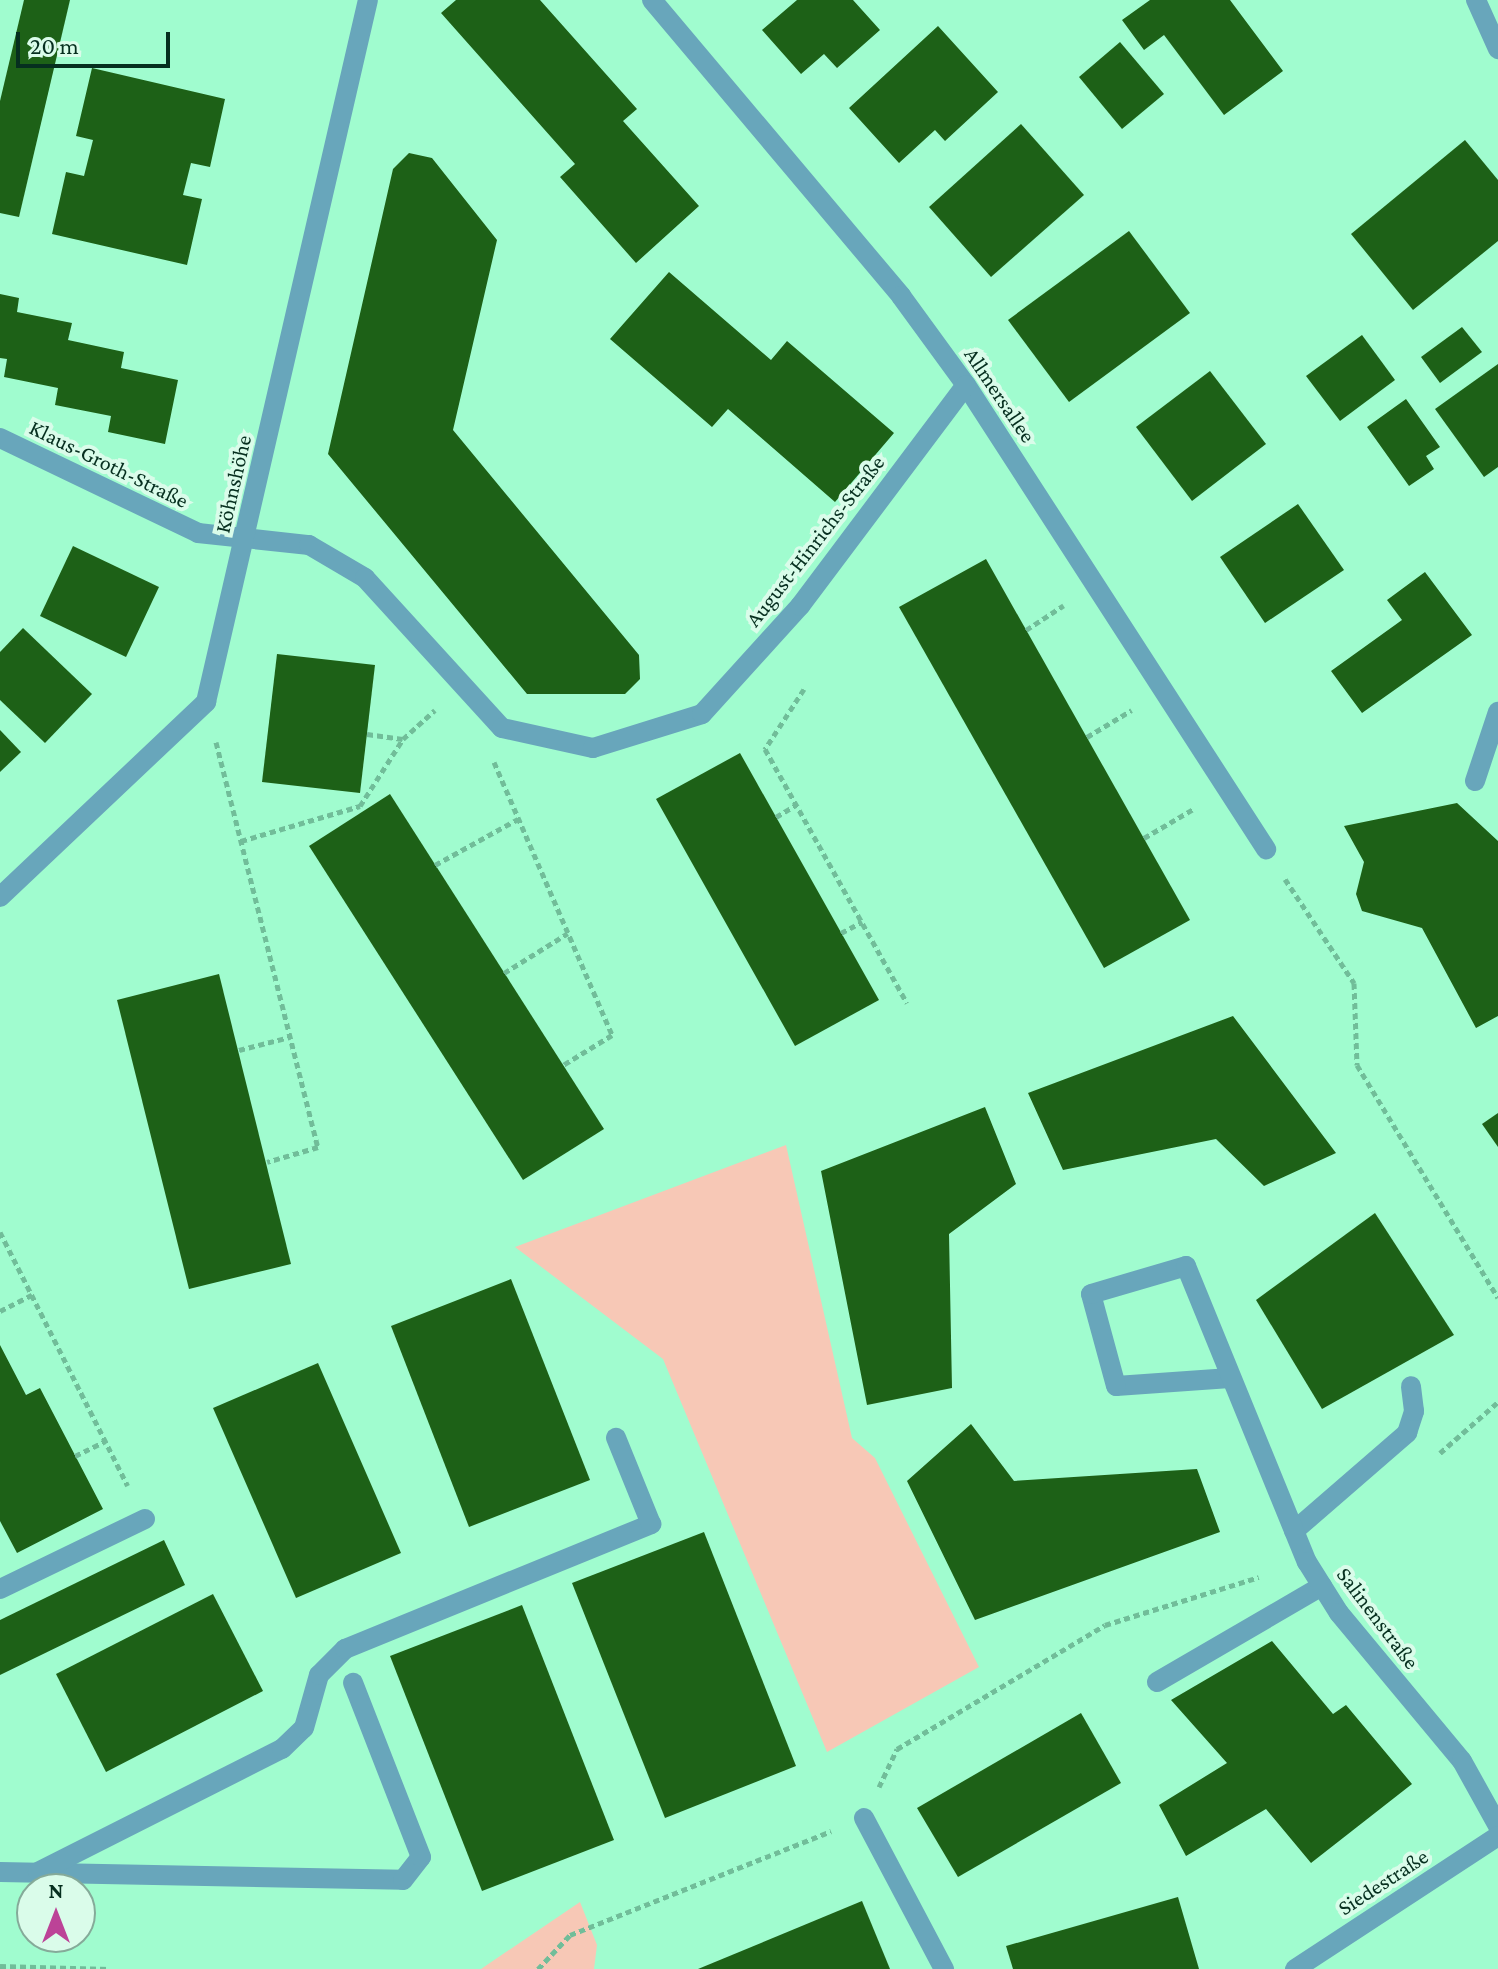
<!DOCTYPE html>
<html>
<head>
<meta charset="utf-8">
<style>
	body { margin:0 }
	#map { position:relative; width:1498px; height:1969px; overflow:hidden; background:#a0fccf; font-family:"Crimson Pro",serif }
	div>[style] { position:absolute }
	.green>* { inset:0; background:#f7c8b6 }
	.building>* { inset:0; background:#1d6117 }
	.path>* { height:5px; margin-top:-2.5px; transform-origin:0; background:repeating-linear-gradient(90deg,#71bd99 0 6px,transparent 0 10px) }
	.lane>* { height:20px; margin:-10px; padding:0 10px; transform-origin:10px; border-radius:10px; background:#68a6bb }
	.street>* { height:20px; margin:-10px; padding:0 10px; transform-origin:10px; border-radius:10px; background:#68a6bb }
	span { translate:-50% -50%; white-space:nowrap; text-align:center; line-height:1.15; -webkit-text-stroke:8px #dafcea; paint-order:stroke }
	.street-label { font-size:22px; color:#062f1f }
	.north { position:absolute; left:16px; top:1873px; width:80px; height:80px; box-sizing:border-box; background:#dafcea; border:2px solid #85aa99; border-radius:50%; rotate:0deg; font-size:22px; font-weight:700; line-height:32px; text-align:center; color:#062f1f }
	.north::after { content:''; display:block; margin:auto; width:28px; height:36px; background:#bc4397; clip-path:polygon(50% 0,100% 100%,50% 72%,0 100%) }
	.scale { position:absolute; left:16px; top:32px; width:154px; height:36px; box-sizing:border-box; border:4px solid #062f1f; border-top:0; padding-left:10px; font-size:24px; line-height:28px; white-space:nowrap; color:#062f1f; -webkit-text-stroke:6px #dafcea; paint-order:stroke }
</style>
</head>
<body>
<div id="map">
	<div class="green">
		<div style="clip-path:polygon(786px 1145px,852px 1438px,875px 1458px,979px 1667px,827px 1752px,663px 1359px,515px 1247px)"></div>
		<div style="clip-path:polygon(580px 1902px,597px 1945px,594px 1969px,481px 1969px)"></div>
	</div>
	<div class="building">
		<div style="clip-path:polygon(24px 0,70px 0,19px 217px,0 213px,0 101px)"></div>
		<div style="clip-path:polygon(456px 0,540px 0,637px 109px,623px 121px,699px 206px,636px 263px,560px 177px,575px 164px,441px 13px)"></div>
		<div style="clip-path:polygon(797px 0,853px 0,880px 30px,837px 68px,824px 54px,801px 74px,762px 30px)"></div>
		<div style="clip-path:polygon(1150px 0,1230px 0,1283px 71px,1224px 115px,1164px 35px,1144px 50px,1122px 20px)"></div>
		<div style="clip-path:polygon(938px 26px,998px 92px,945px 141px,935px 130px,899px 163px,849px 108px)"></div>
		<div style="clip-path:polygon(1120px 42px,1164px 94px,1122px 129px,1079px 77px)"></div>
		<div style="clip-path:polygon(92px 68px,225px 99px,210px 167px,191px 163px,183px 195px,202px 199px,187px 265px,52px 234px,66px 172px,84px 176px,93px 140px,76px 136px)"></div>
		<div style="clip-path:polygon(1021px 124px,1084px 195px,991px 277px,929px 207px)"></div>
		<div style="clip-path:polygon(1465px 140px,1498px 180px,1498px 241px,1413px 310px,1351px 234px)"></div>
		<div style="clip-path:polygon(409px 153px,432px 158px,497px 240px,453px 430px,639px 655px,640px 679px,625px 694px,527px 694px,328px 454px,393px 169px)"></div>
		<div style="clip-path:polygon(1129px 231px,1190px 313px,1069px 402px,1008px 320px)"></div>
		<div style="clip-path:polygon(669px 272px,771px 360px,787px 341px,894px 433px,835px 502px,728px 409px,712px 427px,610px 339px)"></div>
		<div style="clip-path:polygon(0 294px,19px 298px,17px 312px,72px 323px,68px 340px,124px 352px,121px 368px,178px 380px,165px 444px,108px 432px,111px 416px,55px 405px,58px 388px,4px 377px,7px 359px,0 358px)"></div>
		<div style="clip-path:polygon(1462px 327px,1482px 352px,1440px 383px,1421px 357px)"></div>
		<div style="clip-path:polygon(1362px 335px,1395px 380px,1340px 421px,1306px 376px)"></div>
		<div style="clip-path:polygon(1498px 364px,1498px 467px,1484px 477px,1435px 409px)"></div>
		<div style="clip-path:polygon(1210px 371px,1266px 444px,1192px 501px,1136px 427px)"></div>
		<div style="clip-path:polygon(1406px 399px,1440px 447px,1426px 456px,1434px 469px,1409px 486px,1367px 427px)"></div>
		<div style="clip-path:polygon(1298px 504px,1344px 570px,1265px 623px,1220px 557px)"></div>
		<div style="clip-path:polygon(73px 546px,159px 587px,126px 657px,40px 616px)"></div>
		<div style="clip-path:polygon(986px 559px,1190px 920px,1104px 968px,899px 607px)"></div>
		<div style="clip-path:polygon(1425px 572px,1472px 635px,1362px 713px,1331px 671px,1402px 620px,1387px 600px)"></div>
		<div style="clip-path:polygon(23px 628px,92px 694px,45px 743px,0 700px,0 652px)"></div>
		<div style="clip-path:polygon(277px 654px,375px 665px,360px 793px,262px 782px)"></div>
		<div style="clip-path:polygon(0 730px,21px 752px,0 772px)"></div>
		<div style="clip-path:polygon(740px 753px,879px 1000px,795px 1046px,656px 799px)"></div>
		<div style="clip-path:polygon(390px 794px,604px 1129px,523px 1180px,309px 846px)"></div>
		<div style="clip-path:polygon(1457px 803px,1498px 841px,1498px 1016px,1476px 1028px,1422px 928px,1362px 911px,1356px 894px,1364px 862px,1344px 826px)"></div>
		<div style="clip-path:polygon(219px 974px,291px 1264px,189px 1289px,117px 1000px)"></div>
		<div style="clip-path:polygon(1233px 1016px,1336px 1153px,1264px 1186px,1216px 1139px,1063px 1170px,1028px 1093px)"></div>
		<div style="clip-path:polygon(985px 1107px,1016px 1184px,949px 1234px,952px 1388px,867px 1405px,821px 1171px)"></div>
		<div style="clip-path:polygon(1498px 1113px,1498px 1147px,1482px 1124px)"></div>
		<div style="clip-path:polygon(1375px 1213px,1454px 1335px,1322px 1409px,1256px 1300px)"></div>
		<div style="clip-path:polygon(511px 1279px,590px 1480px,469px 1527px,391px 1326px)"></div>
		<div style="clip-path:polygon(0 1345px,26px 1395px,40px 1388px,103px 1509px,17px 1553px,0 1521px)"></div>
		<div style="clip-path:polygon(318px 1363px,401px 1553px,296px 1598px,213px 1408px)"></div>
		<div style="clip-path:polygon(971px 1424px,1014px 1481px,1197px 1469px,1220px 1532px,975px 1620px,907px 1481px)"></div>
		<div style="clip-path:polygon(704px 1532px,796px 1766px,665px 1818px,572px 1583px)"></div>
		<div style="clip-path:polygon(164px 1540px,185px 1585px,0 1675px,0 1620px)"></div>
		<div style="clip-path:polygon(213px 1594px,263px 1691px,106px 1772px,56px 1674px)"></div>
		<div style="clip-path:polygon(522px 1605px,614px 1840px,482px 1891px,390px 1656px)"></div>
		<div style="clip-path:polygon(1272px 1641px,1333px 1714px,1346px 1705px,1412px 1784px,1311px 1863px,1266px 1809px,1186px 1856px,1159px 1805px,1227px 1763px,1171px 1700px)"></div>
		<div style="clip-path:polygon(1081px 1713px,1121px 1783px,958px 1877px,917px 1808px)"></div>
		<div style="clip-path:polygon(1178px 1897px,1199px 1969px,1013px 1969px,1006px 1946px)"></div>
		<div style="clip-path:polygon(862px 1901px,890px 1969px,698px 1969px)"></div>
	</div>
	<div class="path">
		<div style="left:1026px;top:630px;width:45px;rotate:-33.3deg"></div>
		<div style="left:804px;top:689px;width:72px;rotate:123deg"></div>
		<div style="left:765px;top:749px;width:291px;rotate:60.8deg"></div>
		<div style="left:367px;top:734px;width:36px;rotate:8deg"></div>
		<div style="left:1087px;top:737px;width:52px;rotate:-31deg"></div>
		<div style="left:216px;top:742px;width:418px;rotate:75.9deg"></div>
		<div style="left:318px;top:1147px;width:53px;rotate:163.6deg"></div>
		<div style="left:494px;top:762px;width:297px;rotate:66.6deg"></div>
		<div style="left:612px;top:1035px;width:57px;rotate:148.5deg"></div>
		<div style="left:776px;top:817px;width:23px;rotate:-31deg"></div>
		<div style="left:1144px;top:838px;width:59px;rotate:-30.5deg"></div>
		<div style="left:241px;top:841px;width:124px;rotate:-16.4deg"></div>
		<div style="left:360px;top:806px;width:80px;rotate:-57.3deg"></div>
		<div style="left:403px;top:739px;width:43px;rotate:-42.2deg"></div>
		<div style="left:435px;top:865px;width:95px;rotate:-29deg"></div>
		<div style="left:1285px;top:879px;width:125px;rotate:56.4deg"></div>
		<div style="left:1354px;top:983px;width:82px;rotate:87.9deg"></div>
		<div style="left:1357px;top:1065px;width:272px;rotate:58.8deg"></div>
		<div style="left:841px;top:933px;width:24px;rotate:-28deg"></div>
		<div style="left:504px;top:973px;width:75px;rotate:-32deg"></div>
		<div style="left:239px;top:1050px;width:53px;rotate:-14.3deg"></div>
		<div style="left:0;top:1232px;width:284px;rotate:63.3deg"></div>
		<div style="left:0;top:1311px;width:36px;rotate:-27deg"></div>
		<div style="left:1440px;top:1453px;width:77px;rotate:-41.3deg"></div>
		<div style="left:75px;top:1456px;width:34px;rotate:-26deg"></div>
		<div style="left:879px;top:1787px;width:42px;rotate:-64.7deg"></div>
		<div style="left:897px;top:1749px;width:242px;rotate:-30.8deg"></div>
		<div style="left:1105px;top:1625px;width:161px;rotate:-17.3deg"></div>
		<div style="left:0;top:1966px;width:110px;rotate:1.6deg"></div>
		<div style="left:538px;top:1969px;width:47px;rotate:-46.7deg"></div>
		<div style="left:570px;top:1935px;width:281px;rotate:-21.7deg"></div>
	</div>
	<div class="lane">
		<div style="left:1475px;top:781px;width:73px;rotate:-71.6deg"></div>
		<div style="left:1294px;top:1531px;width:150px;rotate:-40.9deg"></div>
		<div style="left:1407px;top:1433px;width:23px;rotate:-72deg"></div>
		<div style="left:1414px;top:1411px;width:25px;rotate:-97deg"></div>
		<div style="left:0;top:1589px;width:161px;rotate:-25.8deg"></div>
		<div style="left:1157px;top:1682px;width:191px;rotate:-30.2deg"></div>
		<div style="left:0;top:1872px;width:403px;rotate:1.1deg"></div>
		<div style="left:403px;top:1880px;width:29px;rotate:-52deg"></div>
		<div style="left:421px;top:1857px;width:187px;rotate:-111.3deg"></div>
		<div style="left:38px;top:1872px;width:273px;rotate:-26.8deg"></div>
		<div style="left:282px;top:1749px;width:30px;rotate:-44deg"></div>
		<div style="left:304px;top:1728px;width:55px;rotate:-74.2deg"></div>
		<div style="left:319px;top:1675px;width:37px;rotate:-45deg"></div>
		<div style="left:345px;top:1649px;width:331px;rotate:-22.2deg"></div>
		<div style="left:651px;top:1524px;width:93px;rotate:-112.1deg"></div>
	</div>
	<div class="street">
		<div style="left:652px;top:0;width:387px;rotate:49.9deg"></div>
		<div style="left:901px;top:296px;width:110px;rotate:53.9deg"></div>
		<div style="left:966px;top:385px;width:553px;rotate:57.12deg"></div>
		<div style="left:1476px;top:0;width:54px;rotate:65.8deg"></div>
		<div style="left:0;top:438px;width:220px;rotate:25.6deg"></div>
		<div style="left:198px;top:533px;width:112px;rotate:6.2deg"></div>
		<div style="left:309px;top:545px;width:65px;rotate:30.5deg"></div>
		<div style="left:365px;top:578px;width:203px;rotate:47.6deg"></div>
		<div style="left:502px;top:728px;width:93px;rotate:12.4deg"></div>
		<div style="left:593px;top:748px;width:114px;rotate:-17.3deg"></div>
		<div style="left:702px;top:714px;width:146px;rotate:-47.8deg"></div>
		<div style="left:800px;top:606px;width:276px;rotate:-53.1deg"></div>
		<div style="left:0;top:897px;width:284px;rotate:-43.4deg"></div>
		<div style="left:206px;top:702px;width:720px;rotate:-77.01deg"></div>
		<div style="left:1230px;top:1378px;width:114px;rotate:176deg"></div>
		<div style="left:1116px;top:1386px;width:95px;rotate:-105.2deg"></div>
		<div style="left:1091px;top:1294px;width:99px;rotate:-16.4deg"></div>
		<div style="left:1186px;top:1266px;width:320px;rotate:67.8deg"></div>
		<div style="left:1307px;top:1562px;width:60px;rotate:57.9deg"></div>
		<div style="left:1339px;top:1613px;width:192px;rotate:50.3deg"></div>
		<div style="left:1462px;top:1761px;width:74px;rotate:61deg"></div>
		<div style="left:864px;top:1818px;width:171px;rotate:62.1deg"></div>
		<div style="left:1295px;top:1969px;width:243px;rotate:-33.2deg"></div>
	</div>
	<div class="street-label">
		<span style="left:1000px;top:395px;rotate:56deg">Allmersallee</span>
		<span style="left:109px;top:464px;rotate:26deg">Klaus-Groth-Straße</span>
		<span style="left:233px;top:484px;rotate:-77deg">Köhnshöhe</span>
		<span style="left:815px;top:541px;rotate:-52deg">August-Hinrichs-Straße</span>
		<span style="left:1378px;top:1618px;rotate:53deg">Salinenstraße</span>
		<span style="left:1383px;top:1882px;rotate:-33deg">Siedestraße</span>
	</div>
	<div class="north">N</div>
	<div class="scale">20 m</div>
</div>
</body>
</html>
